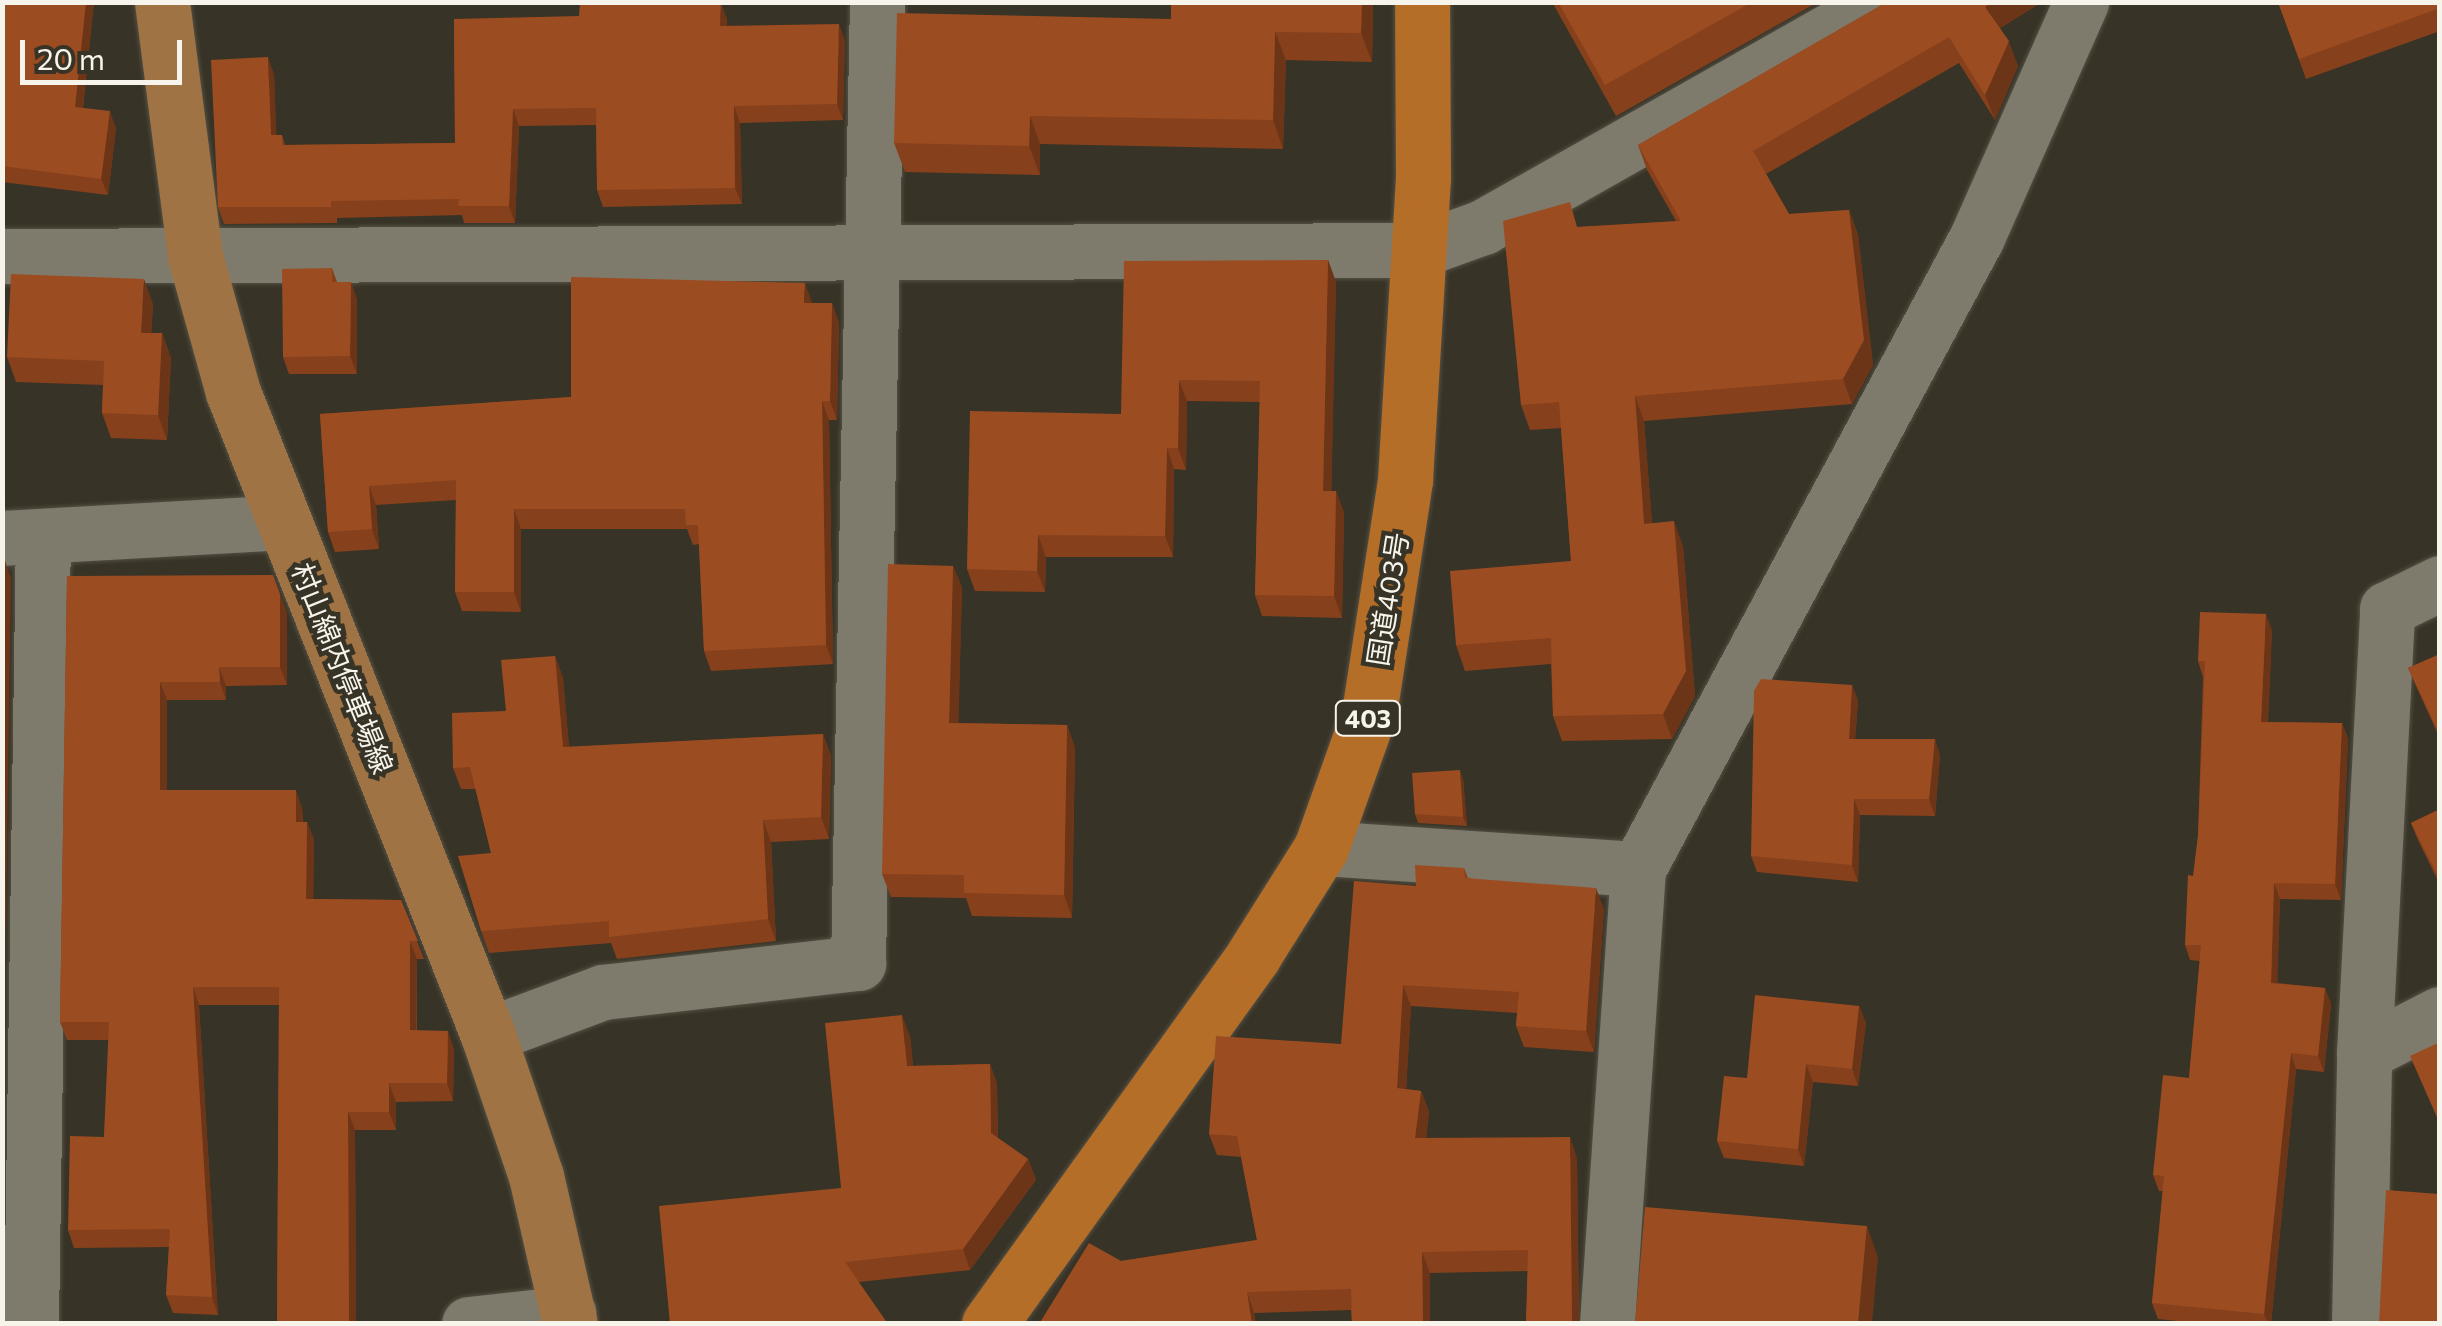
<!DOCTYPE html>
<html>
<head>
<meta charset="utf-8">
<style>
	body { margin:0 }
	#map { position:relative; width:2442px; height:1326px; overflow:hidden; background:#373326; font-family:Commissioner,"Noto Sans JP",sans-serif }
	div>[style] { position:absolute }
	.roads { filter:drop-shadow(0 0 2px #534f44) drop-shadow(0 0 2px #534f44) }
	.minor>* { height:55px; margin:-27.5px; padding:0 27.5px; transform-origin:27.5px; border-radius:27.5px; background:#7f7b6c }
	.major>* { height:55px; margin:-27.5px; padding:0 27.5px; transform-origin:27.5px; border-radius:27.5px; background:#9f7343 }
	.highway>* { height:55px; margin:-27.5px; padding:0 27.5px; transform-origin:27.5px; border-radius:27.5px; background:#b56e27 }
	.wall>* { inset:0; background:#86411c }
	.shaded-wall>* { inset:0; background:#6d3517 }
	.building>* { inset:0; background:#9c4c21 }
	span { translate:-50% -50%; white-space:nowrap; text-align:center; line-height:1.15; -webkit-text-stroke:9px #373326; paint-order:stroke }
	.shield-label span { padding:2px 8px; background:#373326; border:2px solid; border-radius:8px; -webkit-text-stroke-width:0 }
	.shield-label { font-size:25px; color:#f7f4ec; font-weight:700 }
	.street-label { font-size:28px; color:#f7f4ec }
	.frame { position:absolute; inset:0; border:5px solid #f7f4ec; pointer-events:none }
	.scale { position:absolute; left:20px; top:40px; width:162px; height:45px; box-sizing:border-box; border:5px solid #f7f4ec; border-top:0; padding-left:12px; font-size:30px; line-height:35px; white-space:nowrap; color:#f7f4ec; -webkit-text-stroke:8px #373326; paint-order:stroke }
</style>
</head>
<body>
<div id="map">
	<div class="roads">
		<div class="minor">
			<div style="left:2px;top:256px;width:1417px;rotate:-0.24deg"></div>
			<div style="left:1419px;top:250px;width:68px;rotate:-19.8deg"></div>
			<div style="left:1483px;top:227px;width:456px;rotate:-29.5deg"></div>
			<div style="left:2px;top:538px;width:283px;rotate:-3.2deg"></div>
			<div style="left:1321px;top:848px;width:318px;rotate:3.8deg"></div>
			<div style="left:488px;top:1035px;width:123px;rotate:-20.5deg"></div>
			<div style="left:603px;top:992px;width:257px;rotate:-6.5deg"></div>
			<div style="left:858px;top:963px;width:961px;rotate:-88.87deg"></div>
			<div style="left:2364px;top:1053px;width:85px;rotate:-27.2deg"></div>
			<div style="left:31px;top:1324px;width:788px;rotate:-89.13deg"></div>
			<div style="left:469px;top:1324px;width:100px;rotate:-6.3deg"></div>
			<div style="left:1607px;top:1324px;width:456px;rotate:-86.1deg"></div>
			<div style="left:1638px;top:869px;width:717px;rotate:-61.79deg"></div>
			<div style="left:1977px;top:237px;width:257px;rotate:-66.1deg"></div>
			<div style="left:2359px;top:1324px;width:271px;rotate:-88.9deg"></div>
			<div style="left:2364px;top:1053px;width:445px;rotate:-87deg"></div>
			<div style="left:2387px;top:609px;width:59px;rotate:-26.1deg"></div>
		</div>
		<div class="major">
			<div style="left:162px;top:2px;width:256px;rotate:82.6deg"></div>
			<div style="left:195px;top:256px;width:141px;rotate:74.4deg"></div>
			<div style="left:233px;top:392px;width:692px;rotate:68.37deg"></div>
			<div style="left:488px;top:1035px;width:149px;rotate:71.2deg"></div>
			<div style="left:536px;top:1176px;width:152px;rotate:77.1deg"></div>
		</div>
		<div class="highway">
			<div style="left:989px;top:1324px;width:453px;rotate:-54.3deg"></div>
			<div style="left:1253px;top:956px;width:128px;rotate:-57.8deg"></div>
			<div style="left:1321px;top:848px;width:143px;rotate:-70.4deg"></div>
			<div style="left:1369px;top:713px;width:236px;rotate:-81.2deg"></div>
			<div style="left:1405px;top:480px;width:302px;rotate:-86.6deg"></div>
			<div style="left:1423px;top:179px;width:177px;rotate:-90.3deg"></div>
		</div>
	</div>
	<div class="wall">
		<div style="clip-path:polygon(2px 2px,94px 2px,83px 108px,116px 128px,108px 195px,2px 182px)"></div>
		<div style="clip-path:polygon(1373px 2px,1372px 62px,1286px 60px,1283px 149px,1040px 144px,1040px 175px,905px 172px,894px 143px,1171px 19px)"></div>
		<div style="clip-path:polygon(1552px 2px,1818px 2px,1616px 116px)"></div>
		<div style="clip-path:polygon(1887px 2px,2042px 2px,2000px 28px,2018px 66px,1995px 120px,1959px 63px,1766px 174px,1789px 214px,1849px 210px,1858px 235px,1873px 365px,1852px 404px,1644px 421px,1652px 523px,1683px 546px,1695px 696px,1672px 739px,1562px 741px,1553px 716px,1551px 664px,1465px 671px,1456px 645px,1571px 561px,1561px 428px,1530px 430px,1521px 405px,1579px 227px,1676px 221px,1647px 170px,1638px 145px)"></div>
		<div style="clip-path:polygon(2278px 2px,2440px 2px,2440px 31px,2306px 79px)"></div>
		<div style="clip-path:polygon(454px 19px,727px 19px,727px 26px,845px 40px,843px 120px,740px 123px,742px 204px,603px 207px,597px 190px,596px 125px,519px 126px,515px 223px,464px 223px,462px 215px,337px 218px,337px 223px,224px 224px,218px 207px,274px 74px,276px 135px,282px 135px,285px 145px,455px 143px)"></div>
		<div style="clip-path:polygon(1328px 260px,1336px 282px,1331px 491px,1336px 491px,1344px 513px,1342px 618px,1262px 616px,1255px 595px,1260px 402px,1187px 401px,1186px 470px,1174px 469px,1173px 557px,1046px 557px,1045px 592px,975px 591px,967px 569px,1121px 414px)"></div>
		<div style="clip-path:polygon(332px 268px,337px 282px,351px 282px,357px 300px,357px 374px,289px 374px,283px 357px)"></div>
		<div style="clip-path:polygon(812px 303px,832px 303px,839px 323px,837px 420px,829px 420px,833px 664px,711px 671px,704px 651px,699px 544px,693px 545px,687px 529px,521px 529px,521px 612px,462px 611px,455px 592px,456px 500px,376px 505px,379px 549px,335px 552px,328px 532px,320px 414px,571px 397px)"></div>
		<div style="clip-path:polygon(153px 304px,151px 333px,162px 333px,171px 358px,167px 440px,111px 438px,102px 413px,103px 385px,16px 382px,7px 357px)"></div>
		<div style="clip-path:polygon(953px 566px,962px 588px,958px 723px,1067px 725px,1075px 748px,1072px 918px,972px 916px,966px 898px,891px 897px,882px 874px)"></div>
		<div style="clip-path:polygon(67px 576px,287px 612px,287px 685px,226px 686px,226px 700px,167px 700px,167px 790px,302px 808px,303px 822px,307px 822px,314px 840px,313px 899px,401px 900px,424px 959px,417px 959px,417px 1030px,454px 1049px,453px 1101px,396px 1102px,396px 1130px,355px 1130px,356px 1324px,277px 1324px,279px 1005px,199px 1005px,218px 1315px,173px 1313px,166px 1295px,169px 1247px,74px 1248px,68px 1230px,104px 1137px,109px 1040px,67px 1040px,60px 1022px)"></div>
		<div style="clip-path:polygon(2272px 630px,2268px 722px,2342px 723px,2348px 739px,2341px 900px,2280px 899px,2277px 983px,2325px 988px,2331px 1004px,2324px 1072px,2296px 1069px,2271px 1324px,2207px 1324px,2158px 1319px,2152px 1303px,2163px 1191px,2159px 1191px,2153px 1175px,2189px 1078px,2200px 961px,2190px 960px,2185px 945px,2198px 836px,2203px 677px,2198px 661px)"></div>
		<div style="clip-path:polygon(2440px 654px,2440px 739px,2408px 668px)"></div>
		<div style="clip-path:polygon(555px 656px,563px 678px,569px 747px,823px 734px,831px 756px,829px 839px,771px 842px,776px 941px,617px 959px,611px 943px,489px 953px,481px 931px,491px 853px,476px 789px,461px 789px,453px 768px)"></div>
		<div style="clip-path:polygon(1852px 685px,1858px 701px,1855px 739px,1940px 755px,1935px 816px,1860px 815px,1858px 882px,1757px 872px,1751px 856px)"></div>
		<div style="clip-path:polygon(1463px 779px,1467px 826px,1418px 823px,1415px 814px)"></div>
		<div style="clip-path:polygon(2440px 809px,2440px 885px,2418px 840px,2411px 823px)"></div>
		<div style="clip-path:polygon(1464px 868px,1468px 878px,1604px 909px,1594px 1052px,1524px 1047px,1516px 1026px,1517px 1013px,1411px 1006px,1406px 1089px,1421px 1091px,1429px 1112px,1426px 1138px,1577px 1158px,1579px 1324px,1526px 1324px,1528px 1271px,1430px 1273px,1430px 1324px,1352px 1324px,1351px 1310px,1254px 1313px,1256px 1324px,1039px 1324px,1121px 1261px,1257px 1240px,1241px 1157px,1217px 1155px,1209px 1134px,1341px 1044px,1416px 886px)"></div>
		<div style="clip-path:polygon(1859px 1006px,1866px 1023px,1858px 1086px,1813px 1082px,1804px 1166px,1724px 1158px,1717px 1141px,1747px 1078px)"></div>
		<div style="clip-path:polygon(910px 1036px,913px 1066px,990px 1064px,997px 1084px,998px 1138px,1028px 1159px,1036px 1180px,970px 1270px,859px 1282px,670px 1324px,841px 1188px)"></div>
	</div>
	<div class="shaded-wall">
		<div style="clip-path:polygon(86px 2px,94px 2px,81px 124px,75px 107px)"></div>
		<div style="clip-path:polygon(721px 2px,727px 19px,726px 43px,720px 26px)"></div>
		<div style="clip-path:polygon(1362px 2px,1373px 2px,1372px 62px,1361px 33px)"></div>
		<div style="clip-path:polygon(1992px 2px,2042px 2px,1994px 32px,1985px 7px)"></div>
		<div style="clip-path:polygon(839px 24px,845px 40px,843px 120px,837px 104px)"></div>
		<div style="clip-path:polygon(1275px 32px,1286px 60px,1283px 149px,1273px 120px)"></div>
		<div style="clip-path:polygon(2009px 41px,2018px 66px,1995px 120px,1985px 95px)"></div>
		<div style="clip-path:polygon(268px 57px,274px 74px,277px 152px,271px 135px)"></div>
		<div style="clip-path:polygon(734px 106px,740px 123px,742px 204px,735px 188px)"></div>
		<div style="clip-path:polygon(513px 109px,519px 126px,515px 223px,509px 206px)"></div>
		<div style="clip-path:polygon(110px 111px,116px 128px,108px 195px,101px 179px)"></div>
		<div style="clip-path:polygon(1030px 116px,1040px 144px,1040px 175px,1029px 146px)"></div>
		<div style="clip-path:polygon(1849px 210px,1858px 235px,1873px 365px,1852px 404px,1843px 379px)"></div>
		<div style="clip-path:polygon(1328px 260px,1336px 282px,1331px 513px,1323px 491px)"></div>
		<div style="clip-path:polygon(144px 279px,153px 304px,150px 358px,141px 333px)"></div>
		<div style="clip-path:polygon(351px 282px,357px 300px,357px 374px,350px 356px)"></div>
		<div style="clip-path:polygon(805px 283px,812px 302px,811px 322px,804px 303px)"></div>
		<div style="clip-path:polygon(832px 303px,839px 323px,837px 420px,830px 401px)"></div>
		<div style="clip-path:polygon(162px 333px,171px 358px,167px 440px,158px 415px)"></div>
		<div style="clip-path:polygon(1179px 380px,1187px 401px,1186px 470px,1178px 448px)"></div>
		<div style="clip-path:polygon(1635px 396px,1644px 421px,1654px 549px,1644px 524px)"></div>
		<div style="clip-path:polygon(822px 401px,829px 420px,833px 664px,826px 645px)"></div>
		<div style="clip-path:polygon(1167px 448px,1174px 469px,1173px 557px,1165px 536px)"></div>
		<div style="clip-path:polygon(369px 486px,376px 505px,379px 549px,372px 529px)"></div>
		<div style="clip-path:polygon(1336px 491px,1344px 513px,1342px 618px,1334px 596px)"></div>
		<div style="clip-path:polygon(514px 509px,521px 529px,521px 612px,514px 592px)"></div>
		<div style="clip-path:polygon(1674px 521px,1683px 546px,1695px 696px,1672px 739px,1663px 714px)"></div>
		<div style="clip-path:polygon(1038px 535px,1046px 557px,1045px 592px,1037px 571px)"></div>
		<div style="clip-path:polygon(5px 561px,11px 578px,3px 1102px,2px 709px)"></div>
		<div style="clip-path:polygon(953px 566px,962px 588px,958px 746px,949px 723px)"></div>
		<div style="clip-path:polygon(280px 594px,287px 612px,287px 685px,280px 667px)"></div>
		<div style="clip-path:polygon(2266px 614px,2272px 630px,2267px 738px,2261px 722px)"></div>
		<div style="clip-path:polygon(555px 656px,563px 678px,571px 769px,563px 747px)"></div>
		<div style="clip-path:polygon(219px 667px,226px 686px,226px 700px,220px 682px)"></div>
		<div style="clip-path:polygon(160px 682px,167px 700px,167px 808px,160px 790px)"></div>
		<div style="clip-path:polygon(1852px 685px,1858px 701px,1854px 755px,1849px 739px)"></div>
		<div style="clip-path:polygon(2342px 723px,2348px 739px,2341px 900px,2335px 884px)"></div>
		<div style="clip-path:polygon(1067px 725px,1075px 748px,1072px 918px,1064px 895px)"></div>
		<div style="clip-path:polygon(823px 734px,831px 756px,829px 839px,821px 817px)"></div>
		<div style="clip-path:polygon(1935px 739px,1940px 755px,1935px 816px,1929px 799px)"></div>
		<div style="clip-path:polygon(1460px 770px,1463px 779px,1467px 826px,1463px 817px)"></div>
		<div style="clip-path:polygon(296px 790px,302px 808px,303px 840px,296px 822px)"></div>
		<div style="clip-path:polygon(1854px 799px,1860px 815px,1858px 882px,1852px 865px)"></div>
		<div style="clip-path:polygon(763px 820px,771px 842px,776px 941px,768px 919px)"></div>
		<div style="clip-path:polygon(307px 822px,314px 840px,313px 917px,306px 899px)"></div>
		<div style="clip-path:polygon(2274px 883px,2280px 899px,2277px 999px,2271px 983px)"></div>
		<div style="clip-path:polygon(1596px 888px,1604px 909px,1594px 1052px,1586px 1031px)"></div>
		<div style="clip-path:polygon(410px 941px,417px 959px,416px 1048px,410px 1030px)"></div>
		<div style="clip-path:polygon(1403px 985px,1411px 1006px,1405px 1109px,1397px 1088px)"></div>
		<div style="clip-path:polygon(193px 987px,199px 1005px,218px 1315px,212px 1297px)"></div>
		<div style="clip-path:polygon(2325px 988px,2331px 1004px,2324px 1072px,2318px 1056px)"></div>
		<div style="clip-path:polygon(1859px 1006px,1866px 1023px,1858px 1086px,1852px 1069px)"></div>
		<div style="clip-path:polygon(902px 1015px,910px 1036px,915px 1087px,907px 1066px)"></div>
		<div style="clip-path:polygon(448px 1031px,454px 1049px,453px 1101px,447px 1083px)"></div>
		<div style="clip-path:polygon(2291px 1053px,2296px 1069px,2271px 1324px,2268px 1324px,2264px 1314px)"></div>
		<div style="clip-path:polygon(990px 1064px,997px 1084px,998px 1154px,991px 1133px)"></div>
		<div style="clip-path:polygon(1806px 1064px,1813px 1082px,1804px 1166px,1798px 1149px)"></div>
		<div style="clip-path:polygon(389px 1083px,396px 1102px,396px 1130px,389px 1112px)"></div>
		<div style="clip-path:polygon(1421px 1091px,1429px 1112px,1423px 1160px,1415px 1138px)"></div>
		<div style="clip-path:polygon(348px 1112px,355px 1130px,356px 1324px,349px 1324px)"></div>
		<div style="clip-path:polygon(1570px 1137px,1577px 1158px,1579px 1324px,1572px 1324px)"></div>
		<div style="clip-path:polygon(1028px 1159px,1036px 1180px,970px 1270px,963px 1249px)"></div>
		<div style="clip-path:polygon(1867px 1226px,1878px 1257px,1872px 1324px,1858px 1324px)"></div>
		<div style="clip-path:polygon(1422px 1252px,1430px 1273px,1430px 1324px,1423px 1324px)"></div>
		<div style="clip-path:polygon(1247px 1292px,1254px 1313px,1256px 1324px,1252px 1324px)"></div>
	</div>
	<div class="building">
		<div style="clip-path:polygon(2px 2px,86px 2px,75px 107px,110px 111px,101px 179px,2px 166px)"></div>
		<div style="clip-path:polygon(580px 2px,721px 2px,720px 26px,839px 24px,837px 104px,734px 106px,735px 188px,597px 190px,596px 108px,513px 109px,509px 206px,458px 206px,459px 199px,331px 201px,331px 207px,218px 207px,211px 60px,268px 57px,271px 135px,282px 135px,282px 145px,455px 143px,454px 19px,579px 16px)"></div>
		<div style="clip-path:polygon(1171px 2px,1362px 2px,1361px 33px,1275px 32px,1273px 120px,1030px 116px,1029px 146px,894px 143px,897px 13px,1171px 19px)"></div>
		<div style="clip-path:polygon(1558px 2px,1752px 2px,1605px 85px)"></div>
		<div style="clip-path:polygon(1887px 2px,1992px 2px,1985px 7px,2009px 41px,1985px 95px,1949px 37px,1753px 151px,1789px 214px,1849px 210px,1864px 340px,1843px 379px,1635px 396px,1644px 524px,1674px 521px,1686px 671px,1663px 714px,1553px 716px,1551px 638px,1456px 645px,1450px 571px,1571px 561px,1559px 402px,1521px 405px,1503px 221px,1570px 202px,1577px 227px,1681px 221px,1638px 145px)"></div>
		<div style="clip-path:polygon(2278px 2px,2440px 2px,2440px 8px,2299px 59px)"></div>
		<div style="clip-path:polygon(1328px 260px,1323px 491px,1336px 491px,1334px 596px,1255px 595px,1260px 381px,1179px 380px,1178px 448px,1167px 448px,1165px 536px,1038px 535px,1037px 571px,967px 569px,970px 411px,1121px 414px,1124px 261px)"></div>
		<div style="clip-path:polygon(332px 268px,332px 282px,351px 282px,350px 356px,283px 357px,282px 269px)"></div>
		<div style="clip-path:polygon(11px 274px,144px 279px,141px 333px,162px 333px,158px 415px,102px 413px,104px 361px,7px 357px)"></div>
		<div style="clip-path:polygon(571px 277px,805px 283px,804px 303px,832px 303px,830px 401px,822px 401px,826px 645px,704px 651px,698px 525px,686px 525px,685px 509px,514px 509px,514px 592px,455px 592px,456px 480px,369px 486px,372px 529px,328px 532px,320px 414px,571px 397px)"></div>
		<div style="clip-path:polygon(2px 561px,5px 561px,2px 709px)"></div>
		<div style="clip-path:polygon(888px 564px,953px 566px,949px 723px,1067px 725px,1064px 895px,964px 893px,964px 875px,882px 874px)"></div>
		<div style="clip-path:polygon(273px 575px,280px 594px,280px 667px,219px 667px,220px 682px,160px 682px,160px 790px,296px 790px,296px 822px,307px 822px,306px 899px,401px 900px,418px 941px,410px 941px,410px 1030px,448px 1031px,447px 1083px,389px 1083px,389px 1112px,348px 1112px,349px 1324px,277px 1324px,279px 987px,193px 987px,212px 1297px,166px 1295px,170px 1229px,68px 1230px,70px 1136px,104px 1137px,109px 1022px,60px 1022px,67px 576px)"></div>
		<div style="clip-path:polygon(2200px 612px,2266px 614px,2261px 722px,2342px 723px,2335px 884px,2274px 883px,2271px 983px,2325px 988px,2318px 1056px,2291px 1053px,2264px 1314px,2152px 1303px,2164px 1176px,2153px 1175px,2163px 1075px,2189px 1078px,2201px 945px,2185px 945px,2188px 875px,2193px 876px,2198px 836px,2205px 661px,2198px 661px)"></div>
		<div style="clip-path:polygon(2440px 654px,2440px 735px,2408px 668px)"></div>
		<div style="clip-path:polygon(555px 656px,563px 747px,823px 734px,821px 817px,763px 820px,768px 919px,609px 937px,609px 921px,481px 931px,458px 856px,491px 853px,470px 767px,453px 768px,452px 713px,506px 711px,501px 660px)"></div>
		<div style="clip-path:polygon(1761px 679px,1852px 685px,1849px 739px,1935px 739px,1929px 799px,1854px 799px,1852px 865px,1751px 856px,1754px 691px)"></div>
		<div style="clip-path:polygon(1460px 770px,1463px 817px,1415px 814px,1412px 773px)"></div>
		<div style="clip-path:polygon(2440px 809px,2440px 880px,2411px 823px)"></div>
		<div style="clip-path:polygon(1415px 865px,1464px 868px,1465px 878px,1596px 888px,1586px 1031px,1516px 1026px,1519px 992px,1403px 985px,1397px 1088px,1421px 1091px,1415px 1138px,1570px 1137px,1572px 1324px,1526px 1324px,1528px 1250px,1422px 1252px,1423px 1324px,1352px 1324px,1351px 1289px,1247px 1292px,1252px 1324px,1129px 1324px,1129px 1320px,1127px 1324px,1039px 1324px,1089px 1243px,1121px 1261px,1257px 1240px,1237px 1136px,1209px 1134px,1216px 1036px,1341px 1044px,1354px 881px,1416px 886px)"></div>
		<div style="clip-path:polygon(1755px 995px,1859px 1006px,1852px 1069px,1806px 1064px,1798px 1149px,1717px 1141px,1724px 1076px,1747px 1078px)"></div>
		<div style="clip-path:polygon(902px 1015px,907px 1066px,990px 1064px,991px 1133px,1028px 1159px,963px 1249px,845px 1262px,888px 1324px,670px 1324px,659px 1206px,841px 1188px,825px 1023px)"></div>
		<div style="clip-path:polygon(2440px 1042px,2440px 1124px,2410px 1056px)"></div>
		<div style="clip-path:polygon(2440px 1185px,2440px 1324px,2379px 1323px,2386px 1190px,2439px 1194px)"></div>
		<div style="clip-path:polygon(1645px 1207px,1867px 1226px,1858px 1324px,1635px 1324px)"></div>
	</div>
	<div class="shield-label">
		<span style="left:1368px;top:718px">403</span>
	</div>
	<div class="street-label">
		<span style="left:1387px;top:599px;rotate:-81deg">国道403号</span>
		<span style="left:343px;top:668px;rotate:68deg">村山綿内停車場線</span>
	</div>
	<div class="frame"></div>
	<div class="scale">20 m</div>
</div>
</body>
</html>
